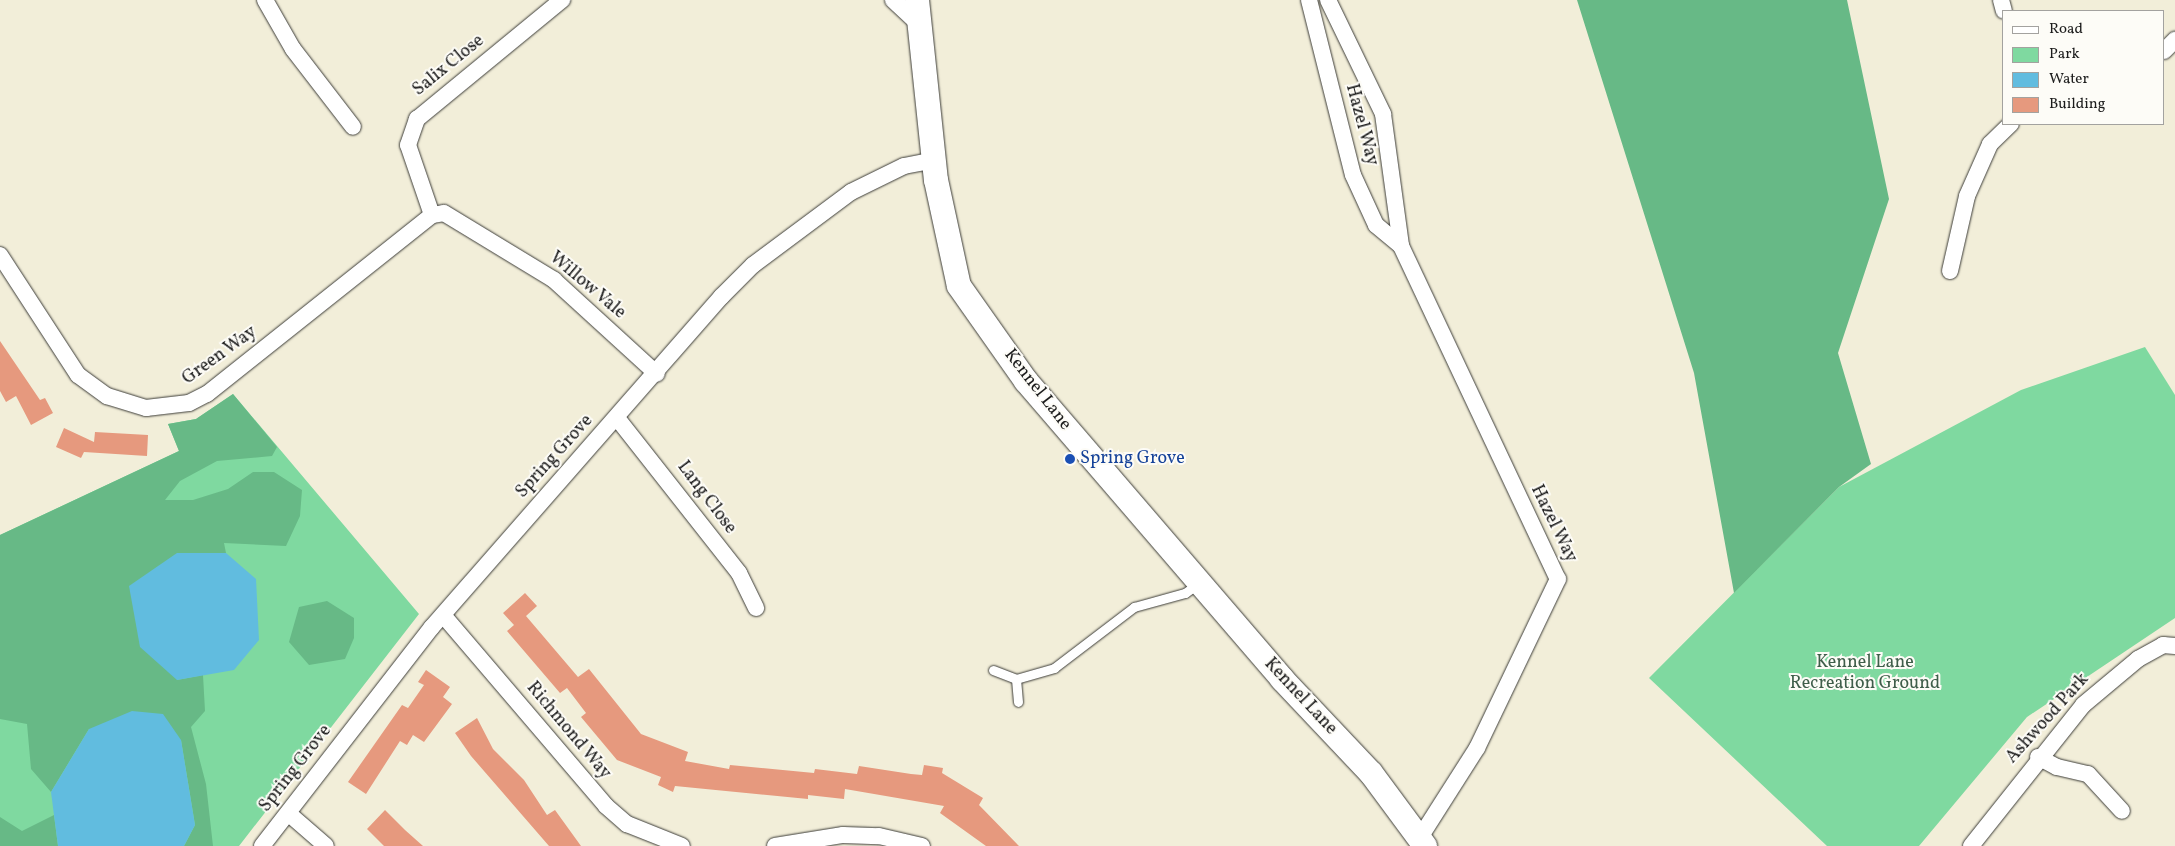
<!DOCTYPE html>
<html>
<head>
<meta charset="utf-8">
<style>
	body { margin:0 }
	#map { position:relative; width:2175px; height:846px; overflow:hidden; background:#f2eed9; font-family:Vollkorn,serif }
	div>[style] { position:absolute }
	.green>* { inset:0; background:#7fd9a0 }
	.forest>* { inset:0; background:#67b986 }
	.water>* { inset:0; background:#61bcdf }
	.building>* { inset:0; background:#e6997e }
	.roads { filter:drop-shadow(0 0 1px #3c3c38) drop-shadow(0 0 1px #3c3c38) }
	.lane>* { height:9px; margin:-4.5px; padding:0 4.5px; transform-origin:4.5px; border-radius:4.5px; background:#fff }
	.street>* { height:16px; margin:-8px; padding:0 8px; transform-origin:8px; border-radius:8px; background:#fff }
	.secondary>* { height:24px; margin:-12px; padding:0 12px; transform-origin:12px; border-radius:12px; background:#fff }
	.dots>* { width:14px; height:14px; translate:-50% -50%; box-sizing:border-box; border:2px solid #fdfcf7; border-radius:50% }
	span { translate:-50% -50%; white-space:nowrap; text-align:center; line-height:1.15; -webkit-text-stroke:4px #fdfcf7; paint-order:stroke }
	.street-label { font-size:18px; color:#1c1c1c }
	.transit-label { font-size:18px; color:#164399 }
	.left { translate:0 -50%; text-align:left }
	.park-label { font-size:18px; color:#3f5e4a }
	.legend { position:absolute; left:2002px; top:10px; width:162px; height:115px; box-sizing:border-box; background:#fdfcf7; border:1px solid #a3a29f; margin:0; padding:6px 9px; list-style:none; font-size:15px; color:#1c1c1c }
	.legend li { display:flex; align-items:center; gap:10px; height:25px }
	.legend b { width:25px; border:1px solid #a3a29f }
</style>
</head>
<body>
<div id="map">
	<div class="green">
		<div style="clip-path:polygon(2145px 347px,2175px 395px,2175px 618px,2027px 717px,1919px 846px,1827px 846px,1649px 678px,1839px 487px,2021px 390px)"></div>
		<div style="clip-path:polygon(233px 394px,419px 614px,239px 846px,0 846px,0 535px,179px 451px,168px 424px,196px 419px)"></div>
	</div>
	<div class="forest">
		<div style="clip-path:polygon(1577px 0,1847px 0,1889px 199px,1838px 353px,1871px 464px,1839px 487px,1734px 593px,1694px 373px)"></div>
		<div style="clip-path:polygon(233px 394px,277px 447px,272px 456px,217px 461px,180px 481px,165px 500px,193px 500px,228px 489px,253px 472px,274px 472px,302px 490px,300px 516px,286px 546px,224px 543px,226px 553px,177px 553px,177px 680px,203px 675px,205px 711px,191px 727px,206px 784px,213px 846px,184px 846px,195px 825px,181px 740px,89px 729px,51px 792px,31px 769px,27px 724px,0 719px,0 535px,179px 451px,168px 424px,196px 419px)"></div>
		<div style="clip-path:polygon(327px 601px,354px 618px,354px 638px,345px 659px,309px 665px,289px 642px,299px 607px)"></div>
		<div style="clip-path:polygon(54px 815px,58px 846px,0 846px,0 817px,22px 831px)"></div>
	</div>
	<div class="water">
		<div style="clip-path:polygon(177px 553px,226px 553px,256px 579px,259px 640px,234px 670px,177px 680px,140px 647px,129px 586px)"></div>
		<div style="clip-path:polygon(132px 711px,163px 714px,181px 740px,195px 825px,184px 846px,58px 846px,51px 792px,89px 729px)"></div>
	</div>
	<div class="building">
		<div style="clip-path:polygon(0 341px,40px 400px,45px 398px,53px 413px,31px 425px,16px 396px,6px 402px,0 391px)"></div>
		<div style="clip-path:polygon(64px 428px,94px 442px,95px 432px,148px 435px,147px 456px,84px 452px,81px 458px,56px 447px)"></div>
		<div style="clip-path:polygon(525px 593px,537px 606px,526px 616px,578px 677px,589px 669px,641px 734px,688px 752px,685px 761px,729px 769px,730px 765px,814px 773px,815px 769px,857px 774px,859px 766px,911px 774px,922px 775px,924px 765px,943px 768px,942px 773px,983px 798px,979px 805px,1019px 846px,986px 846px,940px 813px,944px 806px,845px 789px,844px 799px,808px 795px,808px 799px,675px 786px,673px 792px,658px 785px,661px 777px,617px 760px,581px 717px,586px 713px,567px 688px,560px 693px,507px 631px,514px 625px,503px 613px)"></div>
		<div style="clip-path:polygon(426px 670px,450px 687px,443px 697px,452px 704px,424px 742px,413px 735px,407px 745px,400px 741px,366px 794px,348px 782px,402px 705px,408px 708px,424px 685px,418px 682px)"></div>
		<div style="clip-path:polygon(477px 718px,493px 749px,524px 780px,547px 815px,555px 810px,581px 846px,549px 846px,471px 756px,455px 733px)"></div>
		<div style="clip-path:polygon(385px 810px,405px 830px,423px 846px,384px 846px,367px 829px)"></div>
	</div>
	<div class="roads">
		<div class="lane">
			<div style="left:993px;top:670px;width:25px;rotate:21deg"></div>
			<div style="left:1016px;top:679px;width:40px;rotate:-16deg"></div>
			<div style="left:1054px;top:668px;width:101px;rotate:-37.3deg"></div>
			<div style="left:1134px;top:607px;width:53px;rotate:-15.4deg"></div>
			<div style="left:1185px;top:593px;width:17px;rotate:-36deg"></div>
			<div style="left:1016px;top:679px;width:23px;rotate:85deg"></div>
		</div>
		<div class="street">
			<div style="left:265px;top:0;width:56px;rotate:60.3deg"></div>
			<div style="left:293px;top:49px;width:98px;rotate:52.4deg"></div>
			<div style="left:893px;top:0;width:35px;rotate:43deg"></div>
			<div style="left:1309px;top:0;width:180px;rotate:75.9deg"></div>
			<div style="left:1353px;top:175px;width:55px;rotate:65.3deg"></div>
			<div style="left:1376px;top:225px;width:33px;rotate:40deg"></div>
			<div style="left:1328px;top:0;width:127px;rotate:64.2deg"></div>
			<div style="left:1383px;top:114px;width:133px;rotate:82.2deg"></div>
			<div style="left:1401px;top:246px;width:368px;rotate:64.8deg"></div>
			<div style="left:1558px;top:579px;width:187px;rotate:115.6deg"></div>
			<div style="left:1477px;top:748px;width:108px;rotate:122.5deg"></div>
			<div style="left:2001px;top:0;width:11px;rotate:75deg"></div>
			<div style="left:2164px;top:51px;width:16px;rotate:-45deg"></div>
			<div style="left:432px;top:215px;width:74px;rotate:-108.9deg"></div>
			<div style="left:408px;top:145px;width:28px;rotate:-71deg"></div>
			<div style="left:417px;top:119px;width:188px;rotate:-39.4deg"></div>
			<div style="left:0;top:255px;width:143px;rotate:57deg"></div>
			<div style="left:78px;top:375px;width:36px;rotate:36deg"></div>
			<div style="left:107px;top:396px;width:41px;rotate:17.1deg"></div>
			<div style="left:146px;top:408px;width:43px;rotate:-6.6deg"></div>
			<div style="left:189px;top:403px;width:20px;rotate:-27deg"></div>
			<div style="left:207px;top:394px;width:288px;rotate:-38.5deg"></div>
			<div style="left:432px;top:215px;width:12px;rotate:-9deg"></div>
			<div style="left:444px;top:213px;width:129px;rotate:31.3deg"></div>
			<div style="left:554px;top:280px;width:139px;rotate:42.4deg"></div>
			<div style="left:1950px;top:271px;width:77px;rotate:-77.2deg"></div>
			<div style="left:1967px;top:196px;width:57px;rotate:-66.1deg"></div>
			<div style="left:1990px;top:144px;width:29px;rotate:-44deg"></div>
			<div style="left:617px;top:418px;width:197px;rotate:51.8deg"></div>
			<div style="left:739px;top:573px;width:39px;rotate:64deg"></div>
			<div style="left:443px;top:615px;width:251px;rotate:49.5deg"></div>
			<div style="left:606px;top:806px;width:28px;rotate:41deg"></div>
			<div style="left:627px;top:824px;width:59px;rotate:21.8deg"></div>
			<div style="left:2038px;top:757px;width:21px;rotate:28deg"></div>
			<div style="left:2057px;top:767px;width:32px;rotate:13deg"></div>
			<div style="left:2088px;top:774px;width:50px;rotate:47.4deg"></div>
			<div style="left:288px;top:813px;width:50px;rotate:41deg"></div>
			<div style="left:262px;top:846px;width:277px;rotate:-52.2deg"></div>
			<div style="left:432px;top:627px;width:439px;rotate:-48.8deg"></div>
			<div style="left:721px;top:297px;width:45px;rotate:-45deg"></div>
			<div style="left:753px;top:265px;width:122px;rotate:-36.7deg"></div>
			<div style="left:851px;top:192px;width:59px;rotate:-26.1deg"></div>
			<div style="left:904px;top:166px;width:31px;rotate:-11deg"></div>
			<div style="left:775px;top:846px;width:69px;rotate:-9.2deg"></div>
			<div style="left:843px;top:835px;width:36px;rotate:2deg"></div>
			<div style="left:879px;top:836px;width:44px;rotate:13.1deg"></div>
			<div style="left:1971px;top:846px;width:180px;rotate:-51.5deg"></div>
			<div style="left:2083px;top:705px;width:72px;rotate:-39.9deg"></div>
			<div style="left:2138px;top:659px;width:29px;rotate:-29deg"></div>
			<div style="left:2163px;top:645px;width:12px;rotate:5deg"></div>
		</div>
		<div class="secondary">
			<div style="left:917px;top:0;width:181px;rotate:84deg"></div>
			<div style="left:936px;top:180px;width:108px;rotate:77.8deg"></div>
			<div style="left:959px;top:286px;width:116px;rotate:54.8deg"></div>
			<div style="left:1026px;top:381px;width:393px;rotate:49.3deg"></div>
			<div style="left:1282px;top:679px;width:129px;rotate:46.6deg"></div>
			<div style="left:1371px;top:773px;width:91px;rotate:53.5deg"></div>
		</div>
	</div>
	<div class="dots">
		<div style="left:1070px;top:459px;background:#1a4fb4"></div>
	</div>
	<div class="street-label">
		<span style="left:449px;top:66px;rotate:-39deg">Salix Close</span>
		<span style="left:1361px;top:125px;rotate:75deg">Hazel Way</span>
		<span style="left:587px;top:286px;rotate:40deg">Willow Vale</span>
		<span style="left:220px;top:356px;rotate:-36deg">Green Way</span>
		<span style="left:1037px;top:390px;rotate:52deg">Kennel Lane</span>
		<span style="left:555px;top:457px;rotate:-48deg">Spring Grove</span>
		<span style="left:706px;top:498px;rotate:53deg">Lang Close</span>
		<span style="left:1553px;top:524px;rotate:64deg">Hazel Way</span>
		<span style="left:1300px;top:697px;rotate:47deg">Kennel Lane</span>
		<span style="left:2048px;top:719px;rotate:-48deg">Ashwood Park</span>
		<span style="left:568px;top:731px;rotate:50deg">Richmond Way</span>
		<span style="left:296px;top:769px;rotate:-52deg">Spring Grove</span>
	</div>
	<div class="transit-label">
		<span class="left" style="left:1080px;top:459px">Spring Grove</span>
	</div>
	<div class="park-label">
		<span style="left:1865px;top:674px">Kennel Lane<br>Recreation Ground</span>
	</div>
	<ul class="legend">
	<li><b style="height:6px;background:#fff"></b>Road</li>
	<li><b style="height:14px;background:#7fd9a0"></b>Park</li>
	<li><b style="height:14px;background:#61bcdf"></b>Water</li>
	<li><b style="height:14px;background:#e6997e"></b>Building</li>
	</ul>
</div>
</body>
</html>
